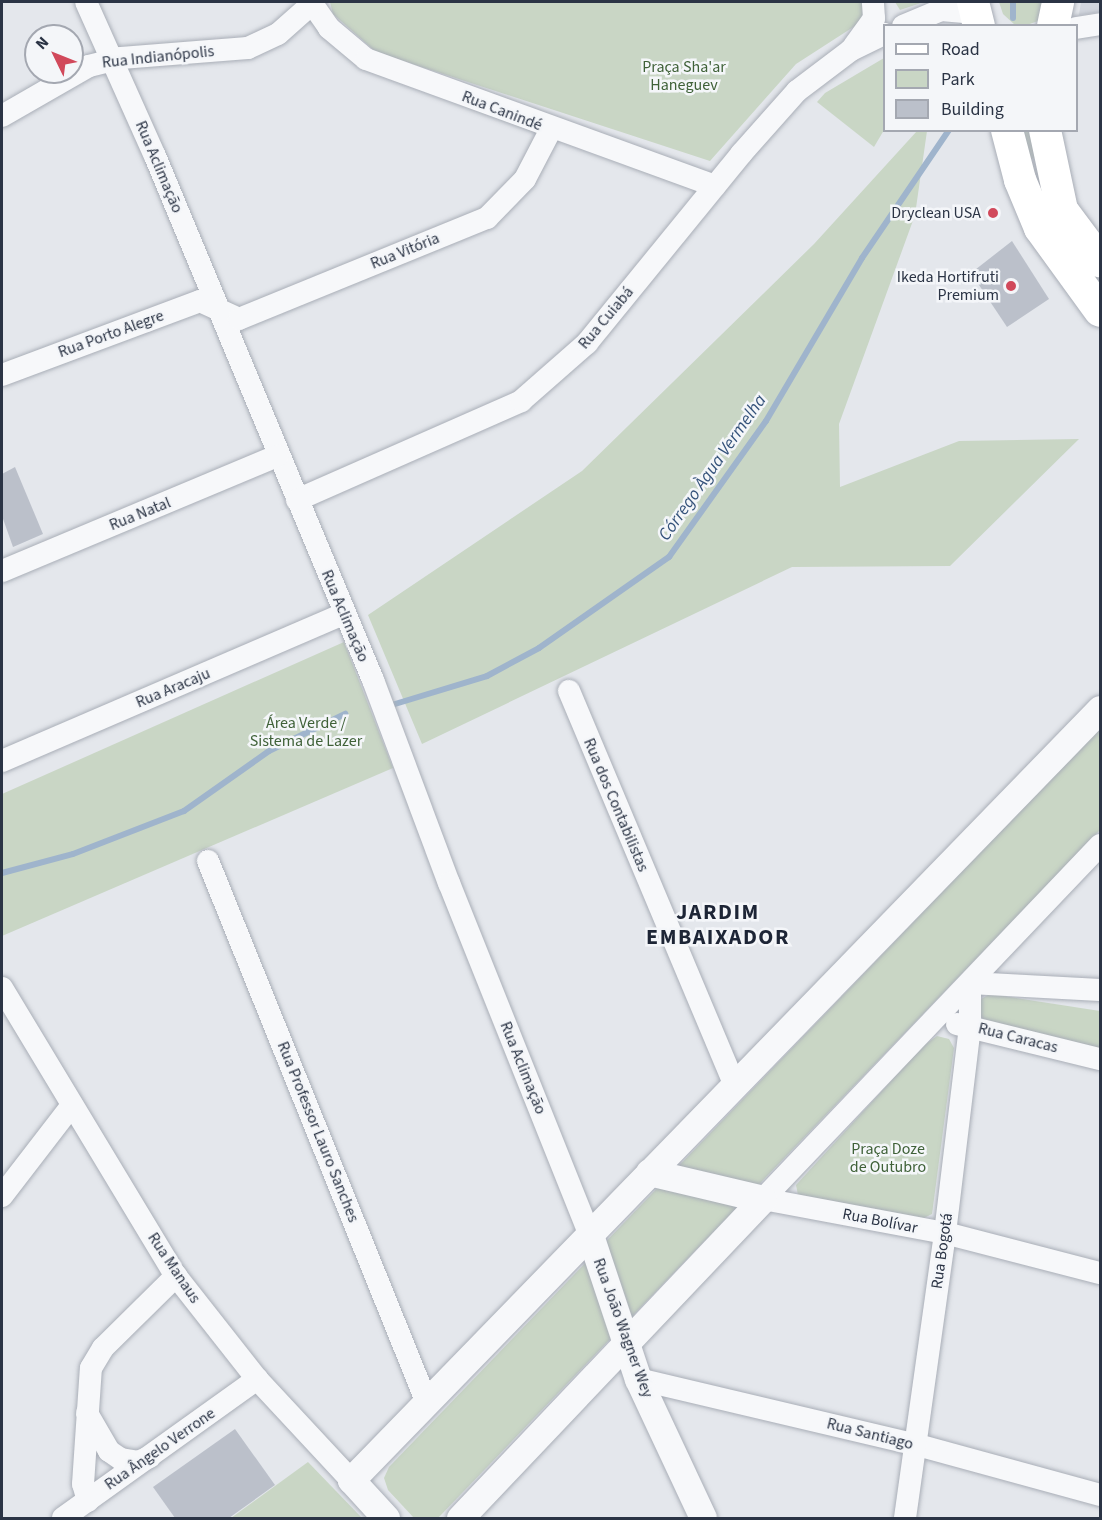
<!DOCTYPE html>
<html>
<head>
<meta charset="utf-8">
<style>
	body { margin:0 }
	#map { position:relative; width:1102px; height:1520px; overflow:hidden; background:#e4e7ec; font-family:"Source Sans 3",sans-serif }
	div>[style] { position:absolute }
	.built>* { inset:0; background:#d2d6de }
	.green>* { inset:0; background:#c9d6c5 }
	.stream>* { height:6px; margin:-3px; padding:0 3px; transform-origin:3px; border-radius:3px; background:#9fb4cc }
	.building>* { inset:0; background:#bbc0ca }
	.roads { filter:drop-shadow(0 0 2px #a9aeb7) drop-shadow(0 0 2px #a9aeb7) }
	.minor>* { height:22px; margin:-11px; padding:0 11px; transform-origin:11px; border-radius:11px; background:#f7f8fa }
	.tertiary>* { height:27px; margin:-13.5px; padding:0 13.5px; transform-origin:13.5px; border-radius:13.5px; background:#f7f8fa }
	.secondary>* { height:32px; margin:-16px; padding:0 16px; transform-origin:16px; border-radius:16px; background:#fff }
	.dots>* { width:16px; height:16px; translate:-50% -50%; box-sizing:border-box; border:3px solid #f4f6f9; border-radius:50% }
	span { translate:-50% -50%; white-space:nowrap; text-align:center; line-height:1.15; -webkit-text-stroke:5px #f4f6f9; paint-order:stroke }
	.street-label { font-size:16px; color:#2b3445 }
	.park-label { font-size:16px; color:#3f6138 }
	.poi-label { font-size:16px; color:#2b3445 }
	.right { translate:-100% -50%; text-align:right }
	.water-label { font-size:18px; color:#34527a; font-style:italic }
	.district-label { font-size:22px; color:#1d2536; font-weight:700; letter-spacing:1.5px }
	.frame { position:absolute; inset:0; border:3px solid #2b3445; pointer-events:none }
	.legend { position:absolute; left:883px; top:24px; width:195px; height:108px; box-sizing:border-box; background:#f4f6f9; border:2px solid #a4a8b1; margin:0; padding:8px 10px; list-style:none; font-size:18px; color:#2b3445 }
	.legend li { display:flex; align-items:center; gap:12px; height:30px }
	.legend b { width:30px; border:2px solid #a4a8b1 }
	.north { position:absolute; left:24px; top:24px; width:60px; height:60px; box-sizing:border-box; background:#f4f6f9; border:2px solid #a4a8b1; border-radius:50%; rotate:313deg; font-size:16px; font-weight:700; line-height:24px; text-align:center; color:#2b3445 }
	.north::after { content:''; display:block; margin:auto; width:21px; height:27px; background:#d1495b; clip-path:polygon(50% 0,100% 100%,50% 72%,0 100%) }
</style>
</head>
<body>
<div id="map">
	<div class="built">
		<div style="clip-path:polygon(1081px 2px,1100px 2px,1100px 12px,1079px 15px)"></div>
	</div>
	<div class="green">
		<div style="clip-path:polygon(330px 2px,862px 2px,865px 9px,858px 24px,796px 64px,710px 161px,376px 52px,333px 14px)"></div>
		<div style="clip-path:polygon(895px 2px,924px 2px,900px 10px)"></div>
		<div style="clip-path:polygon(999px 2px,1047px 2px,1038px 21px,1024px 26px,1015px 25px,1003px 14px)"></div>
		<div style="clip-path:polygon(884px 58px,884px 130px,874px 147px,817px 102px,825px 93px)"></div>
		<div style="clip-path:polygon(917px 131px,927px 131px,915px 215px,839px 424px,840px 487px,959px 441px,1079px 439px,950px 566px,792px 567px,422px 744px,368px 615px,582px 471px,814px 244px)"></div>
		<div style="clip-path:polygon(1020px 131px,1034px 131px,1036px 158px,1028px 159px)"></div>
		<div style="clip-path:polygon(344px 642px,393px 768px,2px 936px,2px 794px)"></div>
		<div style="clip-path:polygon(1100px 728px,1100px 830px,439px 1517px,414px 1518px,388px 1490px,384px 1478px,389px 1467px)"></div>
		<div style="clip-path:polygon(990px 994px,1100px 1011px,1100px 1053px,985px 1021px,979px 1014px,979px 1005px,981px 999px)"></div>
		<div style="clip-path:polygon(937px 1036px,949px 1039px,954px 1048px,932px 1214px,924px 1218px,798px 1195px,796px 1185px,923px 1046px)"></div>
		<div style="clip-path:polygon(308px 1462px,362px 1518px,231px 1518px)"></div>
	</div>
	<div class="stream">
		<div style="left:1013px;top:2px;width:16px;rotate:90deg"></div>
		<div style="left:395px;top:704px;width:96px;rotate:-16.9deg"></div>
		<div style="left:487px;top:676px;width:59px;rotate:-28.3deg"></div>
		<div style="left:539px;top:648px;width:159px;rotate:-35deg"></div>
		<div style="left:669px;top:557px;width:167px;rotate:-54.5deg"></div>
		<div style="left:766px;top:421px;width:189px;rotate:-59.5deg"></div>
		<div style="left:862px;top:258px;width:155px;rotate:-55.8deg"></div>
		<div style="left:2px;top:873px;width:73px;rotate:-15deg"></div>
		<div style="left:73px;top:854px;width:119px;rotate:-21.2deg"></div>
		<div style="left:184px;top:811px;width:104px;rotate:-35.2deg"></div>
		<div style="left:269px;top:751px;width:85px;rotate:-26deg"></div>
	</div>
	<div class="building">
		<div style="clip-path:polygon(1012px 241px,1049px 299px,1007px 327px,971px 273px)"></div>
		<div style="clip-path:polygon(15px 467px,43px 534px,13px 547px,2px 516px,2px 474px)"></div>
		<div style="clip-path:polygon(235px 1429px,275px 1485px,229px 1518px,175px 1518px,153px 1487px)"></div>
	</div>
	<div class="roads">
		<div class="minor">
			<div style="left:86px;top:2px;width:169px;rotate:65.9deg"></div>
			<div style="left:155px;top:156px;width:568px;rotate:67.41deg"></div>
			<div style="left:373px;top:680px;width:217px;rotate:69.5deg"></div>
			<div style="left:449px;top:883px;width:379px;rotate:68.2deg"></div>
			<div style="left:311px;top:2px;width:32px;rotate:55deg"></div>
			<div style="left:329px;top:28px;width:48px;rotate:40deg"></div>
			<div style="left:366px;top:59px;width:371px;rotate:20deg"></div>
			<div style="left:903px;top:26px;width:41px;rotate:-22.8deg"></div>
			<div style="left:941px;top:10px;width:35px;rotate:5deg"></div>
			<div style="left:1076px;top:28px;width:24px;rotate:-9deg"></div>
			<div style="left:854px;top:46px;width:34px;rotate:-54deg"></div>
			<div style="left:874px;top:18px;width:16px;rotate:-94deg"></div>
			<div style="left:2px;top:116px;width:100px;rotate:-29.9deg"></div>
			<div style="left:89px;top:66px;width:33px;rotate:-14deg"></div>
			<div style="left:121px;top:58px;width:127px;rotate:-4.5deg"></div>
			<div style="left:248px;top:48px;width:33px;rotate:-25deg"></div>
			<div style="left:278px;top:34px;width:48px;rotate:-41.6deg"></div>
			<div style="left:2px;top:375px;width:211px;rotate:-20.5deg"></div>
			<div style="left:200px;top:301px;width:43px;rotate:24.8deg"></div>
			<div style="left:239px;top:319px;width:268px;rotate:-22.2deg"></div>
			<div style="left:487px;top:218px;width:54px;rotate:-45.7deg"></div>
			<div style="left:525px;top:179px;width:56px;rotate:-62.5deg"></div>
			<div style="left:297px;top:500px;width:245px;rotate:-23.8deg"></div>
			<div style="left:521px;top:401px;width:88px;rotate:-41.3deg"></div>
			<div style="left:587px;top:343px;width:244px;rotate:-50.8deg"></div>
			<div style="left:741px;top:154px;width:84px;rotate:-48.4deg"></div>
			<div style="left:797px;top:91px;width:68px;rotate:-37.2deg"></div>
			<div style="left:851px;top:50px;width:37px;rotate:-26deg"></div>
			<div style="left:2px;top:571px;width:298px;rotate:-22.7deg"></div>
			<div style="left:569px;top:691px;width:426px;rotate:67.2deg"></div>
			<div style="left:2px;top:761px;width:372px;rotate:-23.3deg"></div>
			<div style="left:208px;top:861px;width:585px;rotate:68deg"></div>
			<div style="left:970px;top:983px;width:130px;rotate:3.1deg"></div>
			<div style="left:2px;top:988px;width:336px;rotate:58.9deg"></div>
			<div style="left:176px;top:1276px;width:131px;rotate:51.8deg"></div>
			<div style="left:257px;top:1379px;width:138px;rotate:47.1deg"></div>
			<div style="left:957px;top:1024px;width:147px;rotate:13.8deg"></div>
			<div style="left:2px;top:1196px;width:115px;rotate:-52.4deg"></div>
			<div style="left:763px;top:1199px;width:489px;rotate:-46.4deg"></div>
			<div style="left:763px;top:1199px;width:185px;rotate:10.6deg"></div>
			<div style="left:945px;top:1233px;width:160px;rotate:14.5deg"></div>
			<div style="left:638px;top:1379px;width:284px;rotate:13.3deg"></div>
			<div style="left:914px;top:1444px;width:193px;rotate:15.3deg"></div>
			<div style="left:87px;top:1413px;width:44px;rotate:59.9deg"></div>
			<div style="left:109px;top:1451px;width:14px;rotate:34deg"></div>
			<div style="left:121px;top:1459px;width:17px;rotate:10deg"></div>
			<div style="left:138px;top:1462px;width:13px;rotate:-23deg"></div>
			<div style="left:88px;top:1501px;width:18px;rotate:-106deg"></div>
			<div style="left:83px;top:1484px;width:116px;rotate:-86.1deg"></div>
			<div style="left:91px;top:1368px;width:23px;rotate:-59deg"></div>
			<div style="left:103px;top:1348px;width:103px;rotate:-44.6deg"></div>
			<div style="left:63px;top:1518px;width:239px;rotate:-35.6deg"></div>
			<div style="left:905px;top:1518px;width:288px;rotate:-82deg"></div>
			<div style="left:945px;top:1233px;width:209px;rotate:-83.1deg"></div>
			<div style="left:970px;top:1026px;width:43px;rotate:-90deg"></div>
		</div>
		<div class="tertiary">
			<div style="left:590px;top:1235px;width:152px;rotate:71.6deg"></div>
			<div style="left:638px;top:1379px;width:153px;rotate:64.9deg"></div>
			<div style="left:386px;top:1518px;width:52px;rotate:-132.6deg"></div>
			<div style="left:351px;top:1480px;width:1075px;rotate:-45.83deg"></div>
			<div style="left:460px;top:1518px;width:440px;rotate:-46.5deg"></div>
			<div style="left:763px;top:1199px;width:117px;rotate:-166.7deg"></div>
		</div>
		<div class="secondary">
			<div style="left:973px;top:2px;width:25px;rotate:76deg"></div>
			<div style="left:1053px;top:26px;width:25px;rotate:-78deg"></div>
			<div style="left:1007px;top:130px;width:52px;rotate:75.4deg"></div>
			<div style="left:1020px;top:180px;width:52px;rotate:67.4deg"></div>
			<div style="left:1040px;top:228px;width:102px;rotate:54.1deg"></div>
			<div style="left:1045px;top:130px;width:82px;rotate:78deg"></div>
			<div style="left:1062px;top:210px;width:64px;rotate:53.3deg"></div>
		</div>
	</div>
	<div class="dots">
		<div style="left:993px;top:213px;background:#d1495b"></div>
		<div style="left:1011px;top:286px;background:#d1495b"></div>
	</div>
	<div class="street-label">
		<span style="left:158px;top:57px;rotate:-6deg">Rua Indianópolis</span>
		<span style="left:502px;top:111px;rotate:21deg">Rua Canindé</span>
		<span style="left:159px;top:167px;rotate:67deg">Rua Aclimação</span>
		<span style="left:405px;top:251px;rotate:-22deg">Rua Vitória</span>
		<span style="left:606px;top:318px;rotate:-50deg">Rua Cuiabá</span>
		<span style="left:111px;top:334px;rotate:-20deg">Rua Porto Alegre</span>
		<span style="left:140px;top:514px;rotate:-22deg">Rua Natal</span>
		<span style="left:345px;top:616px;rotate:67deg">Rua Aclimação</span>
		<span style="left:173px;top:688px;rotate:-23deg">Rua Aracaju</span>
		<span style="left:616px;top:805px;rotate:67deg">Rua dos Contabilistas</span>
		<span style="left:1018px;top:1038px;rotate:14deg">Rua Caracas</span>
		<span style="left:523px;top:1068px;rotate:68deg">Rua Aclimação</span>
		<span style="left:318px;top:1132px;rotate:68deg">Rua Professor Lauro Sanches</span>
		<span style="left:880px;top:1221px;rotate:11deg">Rua Bolívar</span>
		<span style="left:942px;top:1251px;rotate:-82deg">Rua Bogotá</span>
		<span style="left:174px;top:1268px;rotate:56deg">Rua Manaus</span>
		<span style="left:623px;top:1328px;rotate:70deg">Rua João Wagner Wey</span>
		<span style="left:870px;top:1434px;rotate:14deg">Rua Santiago</span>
		<span style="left:160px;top:1449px;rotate:-35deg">Rua Ângelo Verrone</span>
	</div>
	<div class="park-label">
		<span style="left:684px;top:76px">Praça Sha'ar<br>Haneguev</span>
		<span style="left:306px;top:732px">Área Verde /<br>Sistema de Lazer</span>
		<span style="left:888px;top:1158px">Praça Doze<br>de Outubro</span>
	</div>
	<div class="poi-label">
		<span class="right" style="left:981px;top:213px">Dryclean USA</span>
		<span class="right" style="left:999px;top:286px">Ikeda Hortifruti<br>Premium</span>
	</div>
	<div class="water-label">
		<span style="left:713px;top:468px;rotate:-55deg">Córrego Àgua Vermelha</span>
	</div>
	<div class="district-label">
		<span style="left:718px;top:925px">JARDIM<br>EMBAIXADOR</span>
	</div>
	<div class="frame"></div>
	<ul class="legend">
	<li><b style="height:8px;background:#fff"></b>Road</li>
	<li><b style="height:16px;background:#c9d6c5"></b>Park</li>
	<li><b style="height:16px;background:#bbc0ca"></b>Building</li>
	</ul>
	<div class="north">N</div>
</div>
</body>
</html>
